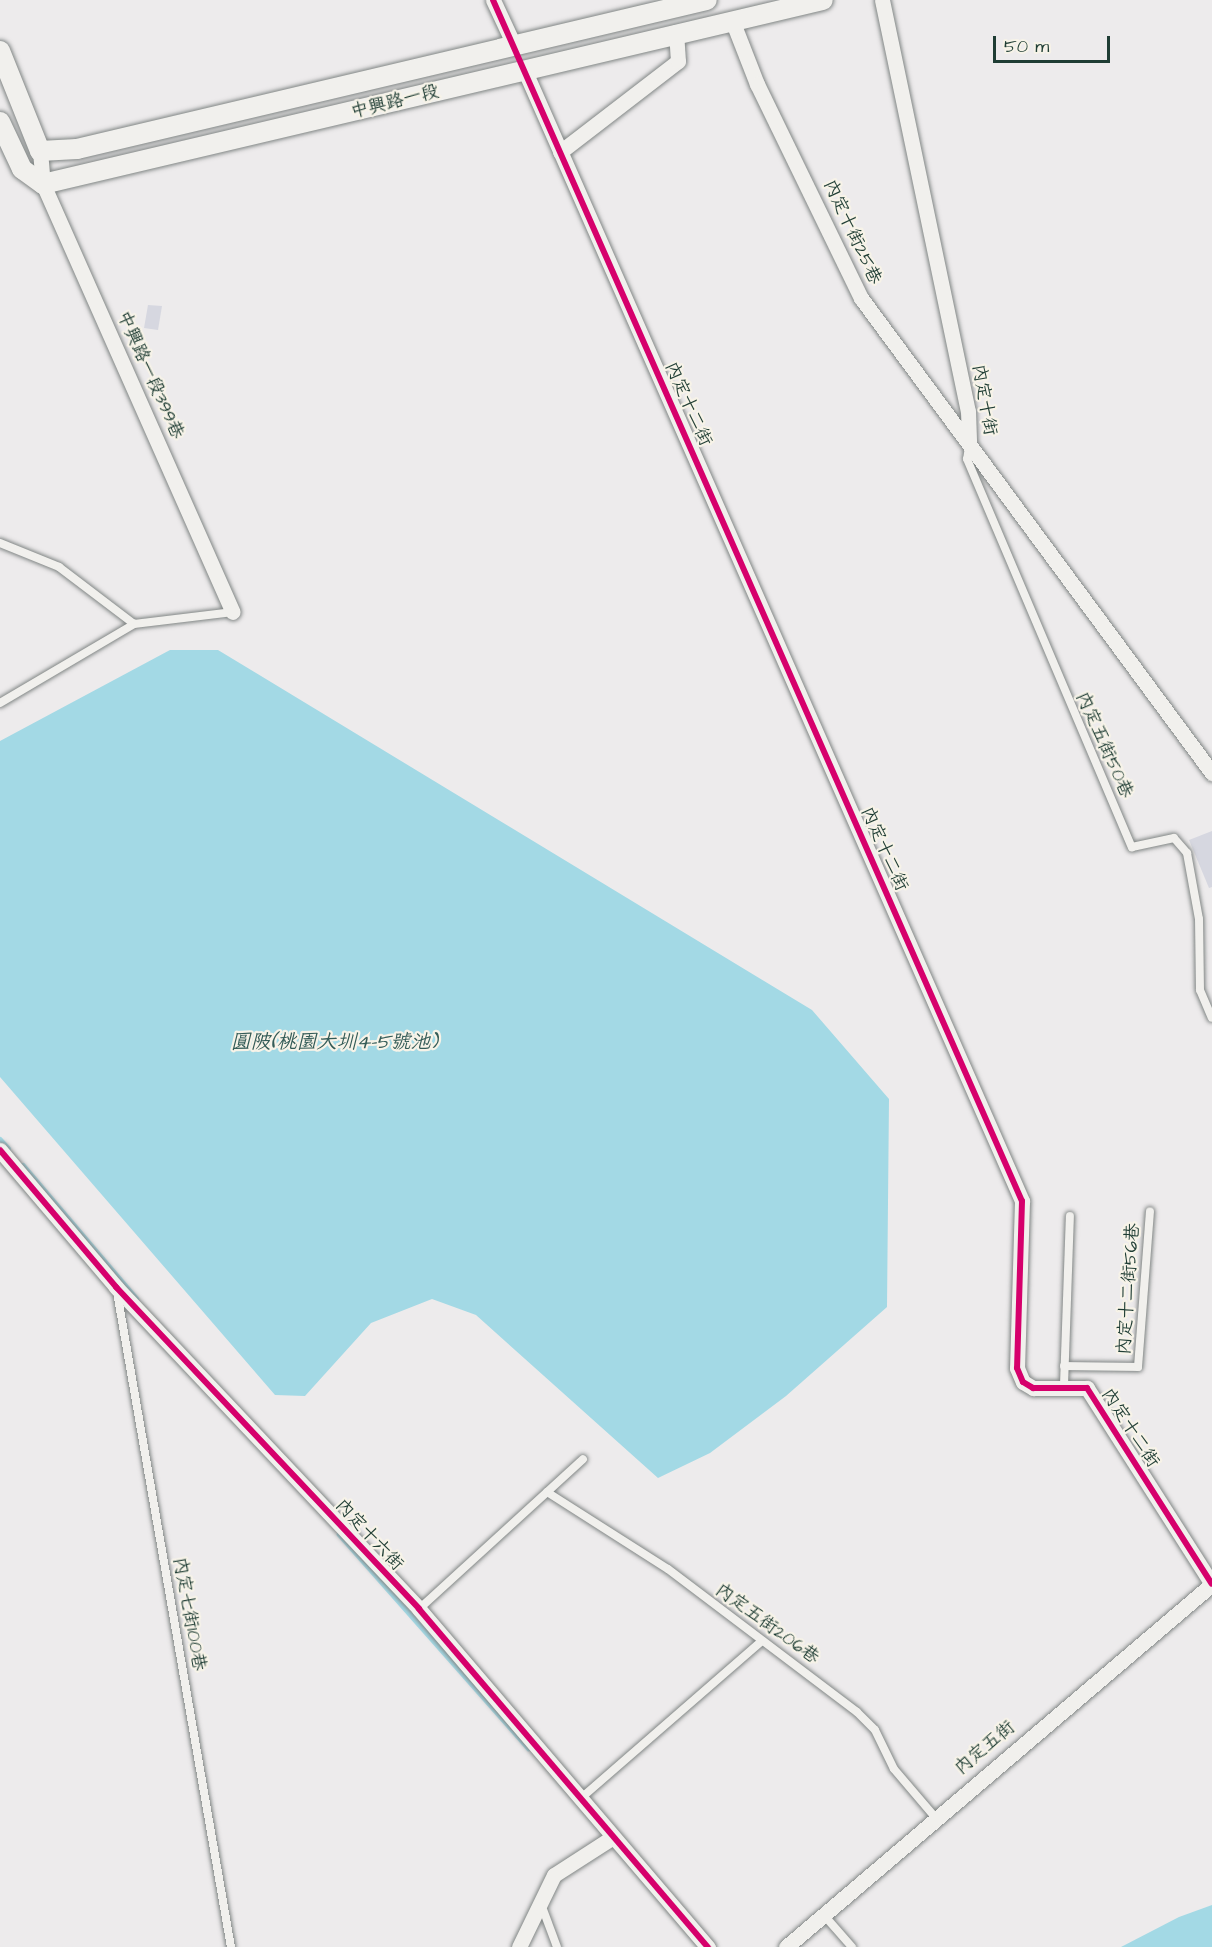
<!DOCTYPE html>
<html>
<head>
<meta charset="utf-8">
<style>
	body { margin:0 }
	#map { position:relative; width:1212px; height:1947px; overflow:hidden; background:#edebec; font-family:"Architects Daughter","LXGW WenKai TC",sans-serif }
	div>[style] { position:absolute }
	.water>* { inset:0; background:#a3d9e5 }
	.stream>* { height:4.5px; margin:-2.25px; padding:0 2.25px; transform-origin:2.25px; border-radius:2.25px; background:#a3d9e5 }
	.building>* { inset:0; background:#d6d7e0 }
	.roads { filter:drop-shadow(0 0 2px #818685) drop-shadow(0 0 2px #818685) }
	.lane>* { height:8px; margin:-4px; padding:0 4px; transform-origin:4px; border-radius:4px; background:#f1f0ed }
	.street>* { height:15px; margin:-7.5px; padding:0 7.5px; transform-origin:7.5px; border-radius:7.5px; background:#f1f0ed }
	.secondary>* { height:20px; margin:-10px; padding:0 10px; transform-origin:10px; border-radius:10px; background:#f1f0ed }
	.cycleway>* { height:6px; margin:-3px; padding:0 3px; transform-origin:3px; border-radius:3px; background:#d6006c }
	span { translate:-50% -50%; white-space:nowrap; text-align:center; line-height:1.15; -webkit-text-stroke:4.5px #f7f3e8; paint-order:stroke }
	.street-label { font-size:18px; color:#1f3d34 }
	.water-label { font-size:20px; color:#335b57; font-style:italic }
	.scale { position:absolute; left:993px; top:36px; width:117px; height:27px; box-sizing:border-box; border:3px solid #1f3d34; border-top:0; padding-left:8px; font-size:18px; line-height:21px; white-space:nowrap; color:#1f3d34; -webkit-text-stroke:4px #f7f3e8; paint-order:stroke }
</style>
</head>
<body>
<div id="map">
	<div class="water">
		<div style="clip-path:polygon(170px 650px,218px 650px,812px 1010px,889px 1099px,887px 1307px,786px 1396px,710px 1453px,658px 1478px,476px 1315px,432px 1299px,371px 1323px,305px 1396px,275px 1395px,0 1077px,0 741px)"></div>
		<div style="clip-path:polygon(1212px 1905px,1212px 1947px,1121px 1947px,1179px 1917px)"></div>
	</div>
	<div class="stream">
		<div style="left:0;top:1139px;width:12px;rotate:48deg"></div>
		<div style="left:23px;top:1165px;width:175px;rotate:49.6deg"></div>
		<div style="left:339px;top:1534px;width:286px;rotate:48.5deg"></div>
	</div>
	<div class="building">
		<div style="clip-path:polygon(148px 305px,162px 306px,158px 330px,144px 328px)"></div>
		<div style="clip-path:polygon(1212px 831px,1212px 887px,1209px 888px,1189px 840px)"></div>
	</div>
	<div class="roads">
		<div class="lane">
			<div style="left:969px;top:447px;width:12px;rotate:99deg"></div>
			<div style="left:967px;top:459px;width:422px;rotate:67deg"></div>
			<div style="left:1132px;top:847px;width:43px;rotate:-12.1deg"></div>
			<div style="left:1174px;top:838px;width:20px;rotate:49deg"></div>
			<div style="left:1187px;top:853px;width:67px;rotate:79.7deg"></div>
			<div style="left:1199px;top:919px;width:71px;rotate:89.2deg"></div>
			<div style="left:1200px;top:990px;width:30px;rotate:67deg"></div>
			<div style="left:0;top:543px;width:64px;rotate:22.1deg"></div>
			<div style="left:59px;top:567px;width:94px;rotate:37.2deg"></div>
			<div style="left:134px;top:624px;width:100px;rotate:-6.9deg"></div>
			<div style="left:0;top:703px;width:156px;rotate:-30.5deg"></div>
			<div style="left:117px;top:1292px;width:665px;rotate:80.13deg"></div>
			<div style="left:1064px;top:1366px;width:74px;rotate:0.8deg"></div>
			<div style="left:1138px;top:1367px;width:156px;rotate:-85.6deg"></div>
			<div style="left:1064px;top:1385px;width:169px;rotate:-88deg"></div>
			<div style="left:547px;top:1492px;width:143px;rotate:32.5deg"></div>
			<div style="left:668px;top:1569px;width:237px;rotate:37.1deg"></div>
			<div style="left:857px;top:1712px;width:25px;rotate:45deg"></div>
			<div style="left:875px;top:1730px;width:43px;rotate:64deg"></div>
			<div style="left:894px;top:1769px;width:62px;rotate:49.6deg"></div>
			<div style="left:419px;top:1609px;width:222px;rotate:-42.4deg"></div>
			<div style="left:580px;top:1799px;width:241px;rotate:-41deg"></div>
			<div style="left:541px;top:1904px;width:46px;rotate:69.6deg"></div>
			<div style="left:823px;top:1914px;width:44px;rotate:48.7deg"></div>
		</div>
		<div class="street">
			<div style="left:493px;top:0;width:47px;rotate:65.1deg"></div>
			<div style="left:882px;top:0;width:420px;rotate:78.2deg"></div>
			<div style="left:968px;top:411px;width:31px;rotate:88deg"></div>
			<div style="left:732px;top:20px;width:69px;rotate:68.7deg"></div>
			<div style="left:757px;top:84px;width:238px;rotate:64.1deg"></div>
			<div style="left:861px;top:298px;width:591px;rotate:53.54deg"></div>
			<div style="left:524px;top:69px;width:1237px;rotate:66.25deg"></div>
			<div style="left:1022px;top:1201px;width:167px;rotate:91.7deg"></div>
			<div style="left:1017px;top:1368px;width:15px;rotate:67deg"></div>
			<div style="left:1023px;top:1382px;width:12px;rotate:31deg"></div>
			<div style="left:1033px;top:1388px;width:54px"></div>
			<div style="left:1087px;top:1388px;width:232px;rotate:57.5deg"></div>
			<div style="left:40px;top:151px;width:33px;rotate:85deg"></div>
			<div style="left:43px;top:184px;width:468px;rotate:66.1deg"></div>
			<div style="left:560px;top:152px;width:149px;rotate:-37.6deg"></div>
			<div style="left:678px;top:61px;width:29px;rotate:-94deg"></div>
			<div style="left:0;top:1150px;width:180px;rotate:49.7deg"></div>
			<div style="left:116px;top:1287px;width:442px;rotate:46.7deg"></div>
			<div style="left:419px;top:1609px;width:445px;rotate:49.5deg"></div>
			<div style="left:519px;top:1947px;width:80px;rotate:-64.1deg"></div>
			<div style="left:554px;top:1875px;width:70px;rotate:-32.8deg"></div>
			<div style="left:786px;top:1947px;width:560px;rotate:-40.43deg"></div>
		</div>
		<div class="secondary">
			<div style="left:0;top:51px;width:108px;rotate:68.2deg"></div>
			<div style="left:40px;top:151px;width:37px;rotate:-3deg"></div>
			<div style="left:77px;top:149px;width:647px;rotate:-13.31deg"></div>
			<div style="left:0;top:122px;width:52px;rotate:64.9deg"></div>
			<div style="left:22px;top:169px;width:26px;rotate:36deg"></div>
			<div style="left:43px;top:184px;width:801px;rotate:-13.27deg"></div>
		</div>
	</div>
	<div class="cycleway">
		<div style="left:493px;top:0;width:1312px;rotate:66.23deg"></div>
		<div style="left:1022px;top:1201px;width:167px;rotate:91.7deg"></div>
		<div style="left:1017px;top:1368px;width:15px;rotate:67deg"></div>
		<div style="left:1023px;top:1382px;width:12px;rotate:31deg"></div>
		<div style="left:1033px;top:1388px;width:54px"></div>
		<div style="left:1087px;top:1388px;width:232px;rotate:57.5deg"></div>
		<div style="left:0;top:1150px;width:180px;rotate:49.7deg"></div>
		<div style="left:116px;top:1287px;width:442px;rotate:46.7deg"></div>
		<div style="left:419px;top:1609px;width:445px;rotate:49.5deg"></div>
	</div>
	<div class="street-label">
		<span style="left:395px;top:102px;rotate:-14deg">中興路一段</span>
		<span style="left:852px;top:232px;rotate:65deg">內定十街25巷</span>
		<span style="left:150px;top:375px;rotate:66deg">中興路一段399巷</span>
		<span style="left:984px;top:400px;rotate:80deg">內定十街</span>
		<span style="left:688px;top:404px;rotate:66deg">內定十二街</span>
		<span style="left:1104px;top:745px;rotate:66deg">內定五街50巷</span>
		<span style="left:884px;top:849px;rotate:66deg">內定十二街</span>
		<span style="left:1129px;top:1289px;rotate:-86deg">內定十二街56巷</span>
		<span style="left:1130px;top:1428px;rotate:57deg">內定十二街</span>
		<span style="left:369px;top:1535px;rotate:47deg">內定十六街</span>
		<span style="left:189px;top:1614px;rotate:80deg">內定七街100巷</span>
		<span style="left:767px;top:1624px;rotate:36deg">內定五街206巷</span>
		<span style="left:985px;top:1748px;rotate:-40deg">內定五街</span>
	</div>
	<div class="water-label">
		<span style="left:334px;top:1042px">圓陂(桃園大圳4-5號池)</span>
	</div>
	<div class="scale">50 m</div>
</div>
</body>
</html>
